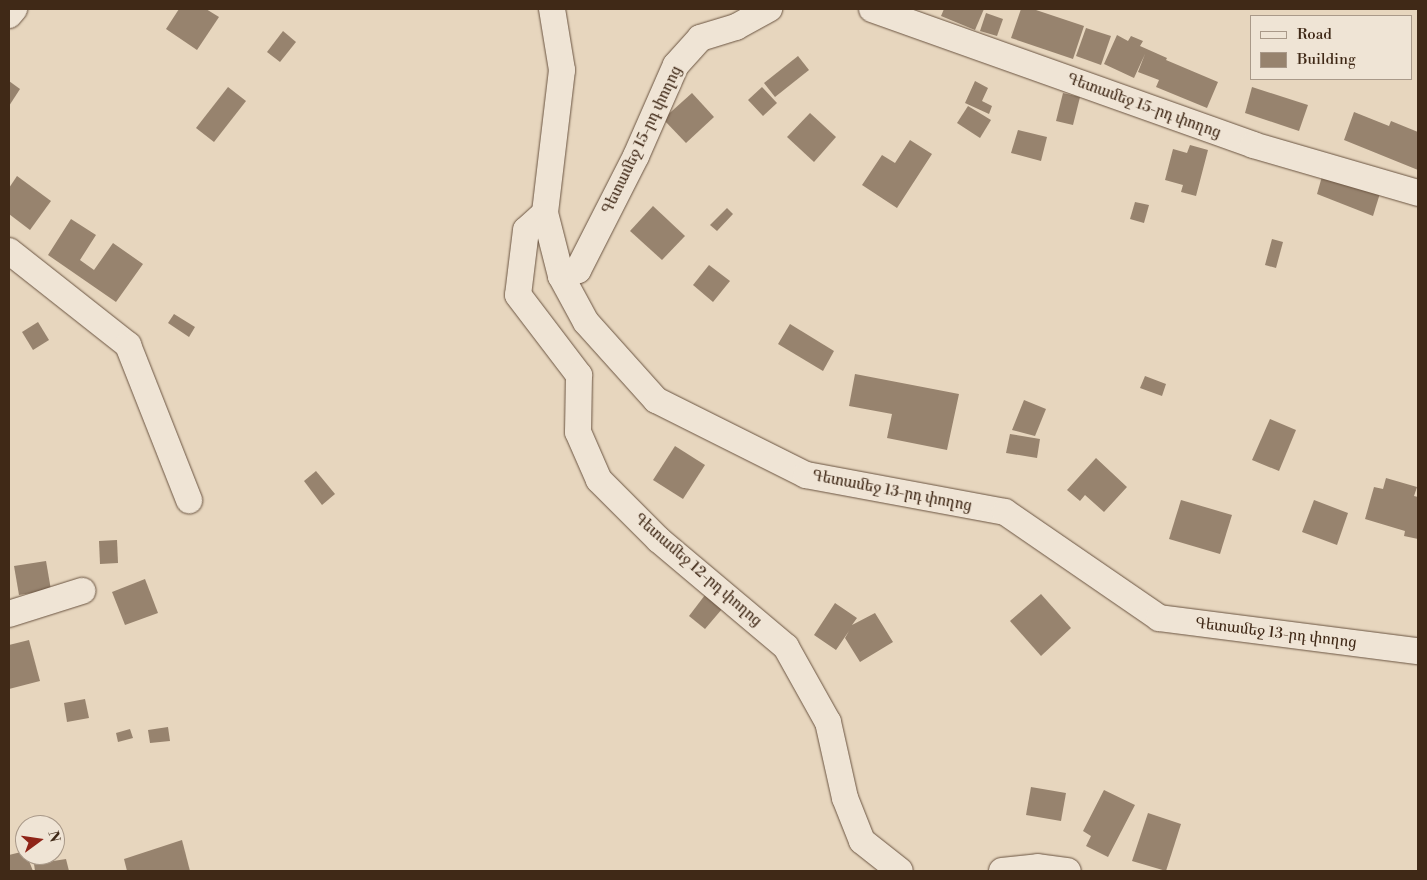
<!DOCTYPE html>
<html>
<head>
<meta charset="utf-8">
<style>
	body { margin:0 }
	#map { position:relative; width:1427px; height:880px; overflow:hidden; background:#e7d6be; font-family:"Libre Bodoni","Noto Serif Armenian",serif }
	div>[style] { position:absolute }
	.building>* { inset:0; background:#97836e }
	.roads { filter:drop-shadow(0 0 1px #6a5441) drop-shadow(0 0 1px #6a5441) }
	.minor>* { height:26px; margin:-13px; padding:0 13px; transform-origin:13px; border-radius:13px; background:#efe4d5 }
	span { translate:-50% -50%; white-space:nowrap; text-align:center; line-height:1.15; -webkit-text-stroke:5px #efe4d5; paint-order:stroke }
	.street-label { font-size:15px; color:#402917 }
	.frame { position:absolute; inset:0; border:10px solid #402917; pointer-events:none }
	.legend { position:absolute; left:1250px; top:15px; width:162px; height:65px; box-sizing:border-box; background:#efe4d5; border:1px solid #a99989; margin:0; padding:6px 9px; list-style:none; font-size:15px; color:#402917 }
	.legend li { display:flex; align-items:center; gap:10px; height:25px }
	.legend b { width:25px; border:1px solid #a99989 }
	.north { position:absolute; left:15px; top:815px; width:50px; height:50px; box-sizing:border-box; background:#efe4d5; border:1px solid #a99989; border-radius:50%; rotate:76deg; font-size:14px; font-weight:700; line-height:20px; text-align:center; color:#402917 }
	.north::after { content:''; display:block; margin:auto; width:18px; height:22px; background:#8f2418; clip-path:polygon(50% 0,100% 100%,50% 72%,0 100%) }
</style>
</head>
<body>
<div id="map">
	<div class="building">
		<div style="clip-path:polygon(179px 9px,206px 9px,219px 17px,197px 50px,166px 29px)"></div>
		<div style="clip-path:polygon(944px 9px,984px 9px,975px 30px,941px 16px)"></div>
		<div style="clip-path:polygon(1021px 9px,1033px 9px,1084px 26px,1073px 59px,1011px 38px)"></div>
		<div style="clip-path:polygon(986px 13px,1003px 19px,997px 36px,980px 31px)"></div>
		<div style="clip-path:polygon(1086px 28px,1111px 36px,1101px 65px,1076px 56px)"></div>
		<div style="clip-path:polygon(283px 31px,296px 42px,280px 62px,267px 52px)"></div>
		<div style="clip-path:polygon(1117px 35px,1128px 41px,1131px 36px,1143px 41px,1140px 46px,1167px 58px,1166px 60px,1218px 82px,1207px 108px,1156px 87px,1159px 80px,1138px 72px,1145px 54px,1134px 78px,1104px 64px)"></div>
		<div style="clip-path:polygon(798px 56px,809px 70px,775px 97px,764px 83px)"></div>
		<div style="clip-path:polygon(9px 81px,20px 89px,9px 106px)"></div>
		<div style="clip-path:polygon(975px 81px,988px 88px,982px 101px,992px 106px,989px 114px,965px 103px)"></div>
		<div style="clip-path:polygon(228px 87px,246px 101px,214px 142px,196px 128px)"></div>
		<div style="clip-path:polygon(762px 87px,777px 103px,763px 116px,748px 100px)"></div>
		<div style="clip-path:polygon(1252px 87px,1308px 105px,1299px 131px,1245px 113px)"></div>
		<div style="clip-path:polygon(692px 93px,714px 117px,686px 143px,663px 119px)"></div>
		<div style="clip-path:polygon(1063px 93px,1080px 97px,1073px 125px,1056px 121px)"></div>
		<div style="clip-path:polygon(968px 106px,991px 120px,980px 138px,957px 123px)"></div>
		<div style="clip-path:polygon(1354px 112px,1389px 126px,1391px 121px,1418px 132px,1418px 170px,1344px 140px)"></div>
		<div style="clip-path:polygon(810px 113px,836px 137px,814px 162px,787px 137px)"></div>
		<div style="clip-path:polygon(1018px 130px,1047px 137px,1041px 161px,1011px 153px)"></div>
		<div style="clip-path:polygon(910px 140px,932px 154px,897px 208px,862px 185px,882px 155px,895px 163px)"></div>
		<div style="clip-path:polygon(1190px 145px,1208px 150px,1196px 196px,1181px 192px,1183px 185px,1165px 180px,1173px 149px,1187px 153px)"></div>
		<div style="clip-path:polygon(1323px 173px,1381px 190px,1373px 216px,1317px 194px)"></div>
		<div style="clip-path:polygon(17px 176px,51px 201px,30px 230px,9px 214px,9px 188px)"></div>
		<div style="clip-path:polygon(1135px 202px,1149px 205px,1144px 223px,1130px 219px)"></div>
		<div style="clip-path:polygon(653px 206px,685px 236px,662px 260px,630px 231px)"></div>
		<div style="clip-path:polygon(727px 208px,733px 214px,717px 231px,710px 225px)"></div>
		<div style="clip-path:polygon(71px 219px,96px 235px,80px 260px,94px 270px,113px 243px,143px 264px,116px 302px,48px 255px)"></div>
		<div style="clip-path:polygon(1272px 239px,1283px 242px,1276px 268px,1265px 265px)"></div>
		<div style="clip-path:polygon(709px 265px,730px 281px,713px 302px,693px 285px)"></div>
		<div style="clip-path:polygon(174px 314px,195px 327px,189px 337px,168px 323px)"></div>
		<div style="clip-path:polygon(38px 322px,49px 340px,33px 350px,22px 332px)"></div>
		<div style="clip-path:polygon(790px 324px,834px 351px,823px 371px,778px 344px)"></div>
		<div style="clip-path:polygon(855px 374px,959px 394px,947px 450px,887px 438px,892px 414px,849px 406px)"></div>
		<div style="clip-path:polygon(1145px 376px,1166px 384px,1162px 396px,1140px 388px)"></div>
		<div style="clip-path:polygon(1024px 400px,1046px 409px,1035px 436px,1012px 430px)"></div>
		<div style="clip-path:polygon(1270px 419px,1296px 430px,1279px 471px,1252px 460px)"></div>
		<div style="clip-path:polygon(1010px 434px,1040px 439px,1037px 458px,1006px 453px)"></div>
		<div style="clip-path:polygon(675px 446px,705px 465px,683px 499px,653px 480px)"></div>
		<div style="clip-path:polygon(1096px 458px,1127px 487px,1104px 512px,1085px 495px,1080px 501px,1067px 490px)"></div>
		<div style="clip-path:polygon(316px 471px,335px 494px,322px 505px,304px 481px)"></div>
		<div style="clip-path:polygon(1386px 478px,1417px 487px,1414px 496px,1418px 497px,1418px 539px,1404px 536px,1405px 531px,1365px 519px,1374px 487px,1383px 489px)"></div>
		<div style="clip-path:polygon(1181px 500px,1232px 515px,1220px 554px,1169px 539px)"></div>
		<div style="clip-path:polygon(1314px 500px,1348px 513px,1337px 545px,1302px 532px)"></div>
		<div style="clip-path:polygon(117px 540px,118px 563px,100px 564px,99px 541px)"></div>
		<div style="clip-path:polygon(46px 561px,51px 590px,19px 595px,14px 566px)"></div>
		<div style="clip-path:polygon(145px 579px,158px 613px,125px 625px,112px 592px)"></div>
		<div style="clip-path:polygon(1041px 594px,1071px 628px,1041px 656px,1010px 621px)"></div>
		<div style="clip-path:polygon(705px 595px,722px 609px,705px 629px,689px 616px)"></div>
		<div style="clip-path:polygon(835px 603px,857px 618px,852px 625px,875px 613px,893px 642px,860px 662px,845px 638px,849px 631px,836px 650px,814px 635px)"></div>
		<div style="clip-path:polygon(29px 640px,40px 681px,9px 689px,9px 645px)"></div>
		<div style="clip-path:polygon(85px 699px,89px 718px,67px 722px,64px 703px)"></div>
		<div style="clip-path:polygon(168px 727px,170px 741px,150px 743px,148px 730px)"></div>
		<div style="clip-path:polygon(130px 729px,133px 738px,118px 742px,116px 733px)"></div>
		<div style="clip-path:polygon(1031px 787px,1066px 793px,1061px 821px,1026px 815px)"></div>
		<div style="clip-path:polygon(1104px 790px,1135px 805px,1108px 857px,1086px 846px,1091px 836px,1083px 831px)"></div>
		<div style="clip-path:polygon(1148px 813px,1181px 824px,1166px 871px,1132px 861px)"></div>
		<div style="clip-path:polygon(182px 840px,190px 871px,127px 871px,124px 859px)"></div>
		<div style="clip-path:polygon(25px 851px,33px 871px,9px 871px,9px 855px)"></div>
		<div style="clip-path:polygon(66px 859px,69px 871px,35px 871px,34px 864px)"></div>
	</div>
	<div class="roads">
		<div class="minor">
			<div style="left:552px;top:9px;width:62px;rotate:80.7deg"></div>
			<div style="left:562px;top:70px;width:144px;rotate:96.8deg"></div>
			<div style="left:545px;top:213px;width:65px;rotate:75.7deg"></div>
			<div style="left:561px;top:276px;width:52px;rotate:61.5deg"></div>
			<div style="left:586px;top:322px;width:105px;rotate:48.1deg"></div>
			<div style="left:656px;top:400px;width:168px;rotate:26.6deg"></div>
			<div style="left:806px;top:475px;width:202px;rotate:10.5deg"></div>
			<div style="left:1005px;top:512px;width:187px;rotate:34.5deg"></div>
			<div style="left:1159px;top:618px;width:261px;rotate:7.3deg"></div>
			<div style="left:872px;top:9px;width:405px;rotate:19.6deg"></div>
			<div style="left:1253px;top:145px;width:172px;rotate:16.2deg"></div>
			<div style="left:9px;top:15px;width:8px;rotate:-50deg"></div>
			<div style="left:545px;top:213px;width:25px;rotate:138deg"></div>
			<div style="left:526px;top:230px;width:65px;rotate:97deg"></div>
			<div style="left:518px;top:295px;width:101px;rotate:52.7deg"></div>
			<div style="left:579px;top:375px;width:57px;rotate:91deg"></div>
			<div style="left:578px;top:432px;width:52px;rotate:66.4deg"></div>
			<div style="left:599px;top:480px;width:85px;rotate:45deg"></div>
			<div style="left:659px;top:540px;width:166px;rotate:40.1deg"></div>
			<div style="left:786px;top:647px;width:86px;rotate:60.8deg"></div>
			<div style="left:828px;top:722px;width:78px;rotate:77.4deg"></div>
			<div style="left:845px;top:798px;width:46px;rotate:68.4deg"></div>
			<div style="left:862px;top:841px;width:48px;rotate:38.3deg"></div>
			<div style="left:9px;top:251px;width:152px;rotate:38.3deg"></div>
			<div style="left:128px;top:345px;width:167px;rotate:68.5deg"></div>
			<div style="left:561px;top:276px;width:18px;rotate:-19deg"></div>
			<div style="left:578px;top:270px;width:128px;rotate:-63deg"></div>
			<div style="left:636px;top:156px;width:99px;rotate:-66.3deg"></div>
			<div style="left:676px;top:65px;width:36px;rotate:-48deg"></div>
			<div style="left:700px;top:38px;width:38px;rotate:-17deg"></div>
			<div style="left:736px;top:27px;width:38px;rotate:-29deg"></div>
			<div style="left:9px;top:614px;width:77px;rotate:-17.5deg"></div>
			<div style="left:1002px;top:871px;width:36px;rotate:-6deg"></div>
			<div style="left:1038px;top:867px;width:30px;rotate:8deg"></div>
		</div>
	</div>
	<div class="street-label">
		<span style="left:1144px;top:106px;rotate:20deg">Գետամեջ 15-րդ փողոց</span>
		<span style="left:642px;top:140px;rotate:-64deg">Գետամեջ 15-րդ փողոց</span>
		<span style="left:892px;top:491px;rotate:11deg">Գետամեջ 13-րդ փողոց</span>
		<span style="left:698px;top:570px;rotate:41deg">Գետամեջ 12-րդ փողոց</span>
		<span style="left:1276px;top:633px;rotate:7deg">Գետամեջ 13-րդ փողոց</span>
	</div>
	<div class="frame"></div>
	<ul class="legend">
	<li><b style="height:6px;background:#efe4d5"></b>Road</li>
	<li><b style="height:14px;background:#97836e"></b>Building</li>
	</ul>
	<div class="north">N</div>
</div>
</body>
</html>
